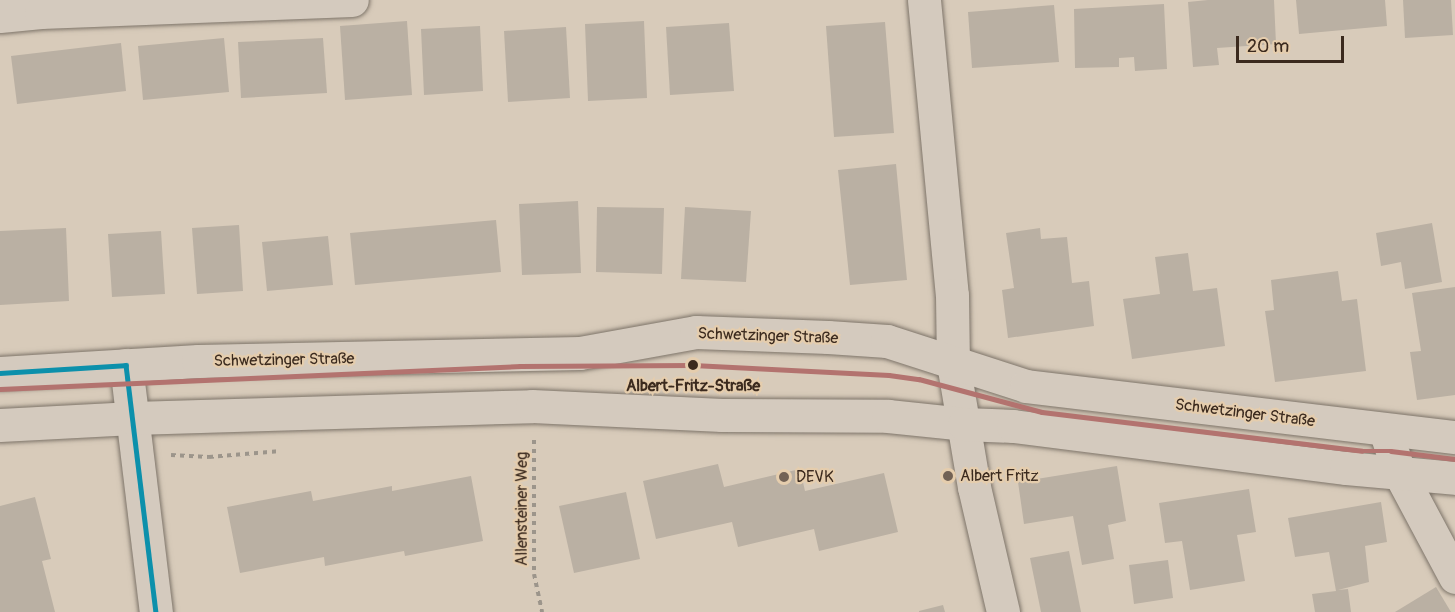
<!DOCTYPE html>
<html>
<head>
<meta charset="utf-8">
<style>
	body { margin:0 }
	#map { position:relative; width:1455px; height:612px; overflow:hidden; background:#d8cbba; font-family:Pangolin,sans-serif }
	div>[style] { position:absolute }
	.building>* { inset:0; background:#bab0a3 }
	.path>* { height:4px; margin-top:-2px; transform-origin:0; background:repeating-linear-gradient(90deg,#9c958b 0 4.5px,transparent 0 9px) }
	.roads { filter:drop-shadow(0 0 2px #7d7469) drop-shadow(0 0 2px #7d7469) }
	.street>* { height:33px; margin:-16.5px; padding:0 16.5px; transform-origin:16.5px; border-radius:16.5px; background:#d4cabe }
	.secondary>* { height:33px; margin:-16.5px; padding:0 16.5px; transform-origin:16.5px; border-radius:16.5px; background:#d4cabe }
	.bus-1>* { height:4.5px; margin:-2.25px; padding:0 2.25px; transform-origin:2.25px; border-radius:2.25px; background:#0c90ab }
	.tram-1>* { height:4.5px; margin:-2.25px; padding:0 2.25px; transform-origin:2.25px; border-radius:2.25px; background:#b3736f }
	.dots>* { width:16px; height:16px; translate:-50% -50%; box-sizing:border-box; border:3px solid #e5cdad; border-radius:50% }
	span { translate:-50% -50%; white-space:nowrap; text-align:center; line-height:1.15; -webkit-text-stroke:4.5px #e5cdad; paint-order:stroke }
	.street-label { font-size:16px; color:#3b2a1e }
	.stop-label { font-size:16px; color:#3b2a1e; font-weight:700 }
	.poi-label { font-size:16px; color:#3b2a1e }
	.left { translate:0 -50%; text-align:left }
	.scale { position:absolute; left:1236px; top:36px; width:108px; height:27px; box-sizing:border-box; border:3px solid #3b2a1e; border-top:0; padding-left:8px; font-size:18px; line-height:21px; white-space:nowrap; color:#3b2a1e; -webkit-text-stroke:4px #e5cdad; paint-order:stroke }
</style>
</head>
<body>
<div id="map">
	<div class="building">
		<div style="clip-path:polygon(1208px 0,1274px 0,1276px 44px,1217px 48px,1219px 65px,1193px 67px,1188px 2px)"></div>
		<div style="clip-path:polygon(1296px 0,1385px 0,1387px 26px,1299px 34px)"></div>
		<div style="clip-path:polygon(1403px 0,1451px 0,1453px 35px,1405px 38px)"></div>
		<div style="clip-path:polygon(1164px 4px,1167px 69px,1135px 71px,1134px 57px,1119px 58px,1119px 67px,1075px 68px,1074px 9px)"></div>
		<div style="clip-path:polygon(1054px 5px,1059px 62px,972px 68px,968px 12px)"></div>
		<div style="clip-path:polygon(407px 21px,412px 95px,345px 100px,340px 26px)"></div>
		<div style="clip-path:polygon(644px 21px,647px 98px,588px 101px,585px 24px)"></div>
		<div style="clip-path:polygon(885px 22px,894px 133px,834px 137px,826px 26px)"></div>
		<div style="clip-path:polygon(729px 23px,734px 91px,670px 95px,666px 27px)"></div>
		<div style="clip-path:polygon(480px 26px,483px 91px,424px 95px,421px 29px)"></div>
		<div style="clip-path:polygon(566px 27px,570px 98px,508px 102px,504px 31px)"></div>
		<div style="clip-path:polygon(224px 38px,229px 92px,143px 100px,138px 46px)"></div>
		<div style="clip-path:polygon(323px 38px,327px 93px,241px 98px,238px 42px)"></div>
		<div style="clip-path:polygon(121px 43px,126px 91px,17px 104px,11px 56px)"></div>
		<div style="clip-path:polygon(896px 164px,907px 280px,850px 285px,838px 170px)"></div>
		<div style="clip-path:polygon(578px 201px,581px 273px,522px 275px,519px 204px)"></div>
		<div style="clip-path:polygon(597px 207px,664px 208px,662px 274px,596px 272px)"></div>
		<div style="clip-path:polygon(685px 207px,751px 211px,746px 282px,681px 279px)"></div>
		<div style="clip-path:polygon(496px 220px,501px 272px,355px 285px,350px 233px)"></div>
		<div style="clip-path:polygon(1432px 223px,1442px 282px,1405px 289px,1401px 262px,1381px 266px,1376px 233px)"></div>
		<div style="clip-path:polygon(239px 225px,243px 291px,197px 294px,192px 228px)"></div>
		<div style="clip-path:polygon(66px 228px,69px 301px,0 305px,0 231px)"></div>
		<div style="clip-path:polygon(1040px 228px,1041px 239px,1067px 237px,1072px 283px,1089px 281px,1094px 326px,1008px 338px,1002px 290px,1014px 288px,1006px 233px)"></div>
		<div style="clip-path:polygon(161px 231px,165px 294px,112px 297px,108px 234px)"></div>
		<div style="clip-path:polygon(328px 236px,333px 285px,267px 291px,262px 242px)"></div>
		<div style="clip-path:polygon(1188px 253px,1193px 291px,1217px 288px,1225px 346px,1132px 359px,1123px 299px,1160px 294px,1155px 257px)"></div>
		<div style="clip-path:polygon(1338px 271px,1342px 301px,1357px 299px,1366px 371px,1275px 382px,1265px 311px,1274px 310px,1271px 280px)"></div>
		<div style="clip-path:polygon(1455px 287px,1455px 395px,1417px 400px,1410px 352px,1421px 351px,1412px 293px)"></div>
		<div style="clip-path:polygon(718px 464px,724px 487px,800px 469px,805px 491px,884px 473px,898px 532px,819px 551px,814px 529px,738px 547px,732px 522px,656px 539px,643px 481px)"></div>
		<div style="clip-path:polygon(1117px 466px,1126px 521px,1108px 525px,1114px 559px,1082px 565px,1073px 516px,1024px 524px,1018px 482px)"></div>
		<div style="clip-path:polygon(471px 476px,483px 541px,405px 556px,404px 551px,325px 566px,324px 557px,240px 573px,227px 507px,311px 491px,313px 501px,392px 486px,392px 491px)"></div>
		<div style="clip-path:polygon(1249px 489px,1256px 532px,1237px 535px,1245px 581px,1190px 590px,1182px 541px,1165px 543px,1159px 503px)"></div>
		<div style="clip-path:polygon(626px 492px,640px 559px,574px 573px,559px 506px)"></div>
		<div style="clip-path:polygon(35px 497px,51px 559px,42px 561px,55px 612px,0 612px,0 506px)"></div>
		<div style="clip-path:polygon(1381px 502px,1387px 542px,1365px 546px,1369px 582px,1338px 590px,1348px 589px,1351px 612px,1315px 612px,1312px 594px,1336px 591px,1329px 552px,1295px 557px,1288px 518px)"></div>
		<div style="clip-path:polygon(1069px 551px,1081px 612px,1041px 612px,1030px 558px)"></div>
		<div style="clip-path:polygon(1168px 560px,1173px 598px,1134px 604px,1129px 565px)"></div>
		<div style="clip-path:polygon(1436px 587px,1451px 612px,1395px 612px)"></div>
		<div style="clip-path:polygon(943px 605px,945px 612px,919px 612px,919px 611px)"></div>
	</div>
	<div class="path">
		<div style="left:534px;top:440px;width:134px;rotate:90deg"></div>
		<div style="left:534px;top:574px;width:39px;rotate:78deg"></div>
		<div style="left:171px;top:455px;width:38px;rotate:3deg"></div>
		<div style="left:209px;top:457px;width:72px;rotate:-4.8deg"></div>
	</div>
	<div class="roads">
		<div class="street">
			<div style="left:924px;top:0;width:296px;rotate:84.6deg"></div>
			<div style="left:952px;top:295px;width:68px;rotate:89.2deg"></div>
			<div style="left:953px;top:363px;width:126px;rotate:80.4deg"></div>
			<div style="left:974px;top:487px;width:128px;rotate:76.9deg"></div>
			<div style="left:0;top:16px;width:41px;rotate:-5.6deg"></div>
			<div style="left:41px;top:12px;width:311px;rotate:-2.2deg"></div>
			<div style="left:126px;top:365px;width:249px;rotate:83.1deg"></div>
			<div style="left:1385px;top:430px;width:44px;rotate:71.6deg"></div>
			<div style="left:1399px;top:472px;width:119px;rotate:61.9deg"></div>
		</div>
		<div class="secondary">
			<div style="left:0;top:373px;width:198px;rotate:-3.5deg"></div>
			<div style="left:198px;top:361px;width:382px;rotate:-1.2deg"></div>
			<div style="left:580px;top:353px;width:118px;rotate:-10.3deg"></div>
			<div style="left:696px;top:332px;width:132px;rotate:2.2deg"></div>
			<div style="left:828px;top:337px;width:59px;rotate:3.9deg"></div>
			<div style="left:887px;top:341px;width:146px;rotate:17.9deg"></div>
			<div style="left:1026px;top:386px;width:432px;rotate:6.8deg"></div>
			<div style="left:0;top:425px;width:133px;rotate:-3deg"></div>
			<div style="left:133px;top:418px;width:399px;rotate:-1.7deg"></div>
			<div style="left:532px;top:406px;width:190px;rotate:2.7deg"></div>
			<div style="left:722px;top:415px;width:166px;rotate:0.3deg"></div>
			<div style="left:888px;top:416px;width:76px;rotate:6deg"></div>
			<div style="left:964px;top:424px;width:49px;rotate:2.3deg"></div>
			<div style="left:1013px;top:426px;width:336px;rotate:7.2deg"></div>
			<div style="left:1346px;top:468px;width:109px;rotate:5.2deg"></div>
		</div>
	</div>
	<div class="bus-1">
		<div style="left:0;top:373px;width:126px;rotate:-3.6deg"></div>
		<div style="left:126px;top:365px;width:249px;rotate:83.1deg"></div>
	</div>
	<div class="tram-1">
		<div style="left:0;top:389px;width:521px;rotate:-2.53deg"></div>
		<div style="left:520px;top:366px;width:173px;rotate:-0.3deg"></div>
		<div style="left:693px;top:365px;width:196px;rotate:2.9deg"></div>
		<div style="left:889px;top:375px;width:30px;rotate:8deg"></div>
		<div style="left:919px;top:379px;width:127px;rotate:15deg"></div>
		<div style="left:1042px;top:412px;width:322px;rotate:6.9deg"></div>
		<div style="left:1362px;top:451px;width:29px"></div>
		<div style="left:1391px;top:451px;width:64px;rotate:7.1deg"></div>
	</div>
	<div class="dots">
		<div style="left:693px;top:365px;background:#3b2a1e"></div>
		<div style="left:948px;top:476px;background:#726255"></div>
		<div style="left:784px;top:477px;background:#726255"></div>
	</div>
	<div class="street-label">
		<span style="left:768px;top:336px;rotate:2deg">Schwetzinger Straße</span>
		<span style="left:284px;top:360px;rotate:-1deg">Schwetzinger Straße</span>
		<span style="left:1245px;top:413px;rotate:7deg">Schwetzinger Straße</span>
		<span style="left:522px;top:509px;rotate:-90deg">Allensteiner Weg</span>
	</div>
	<div class="stop-label">
		<span style="left:693px;top:386px">Albert-Fritz-Straße</span>
	</div>
	<div class="poi-label">
		<span class="left" style="left:960px;top:476px">Albert Fritz</span>
		<span class="left" style="left:796px;top:477px">DEVK</span>
	</div>
	<div class="scale">20 m</div>
</div>
</body>
</html>
